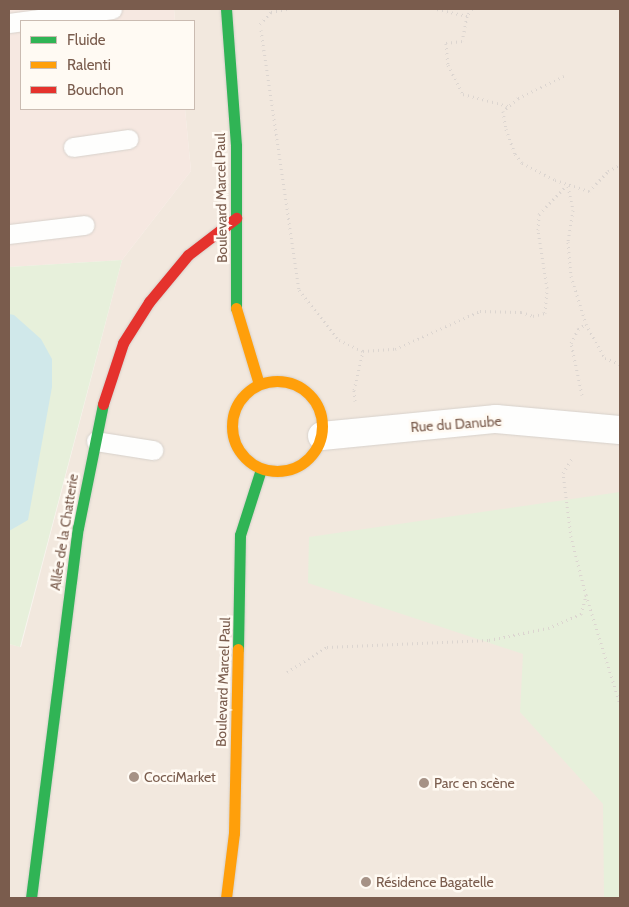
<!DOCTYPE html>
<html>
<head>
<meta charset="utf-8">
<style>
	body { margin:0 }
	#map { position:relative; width:629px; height:907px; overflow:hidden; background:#f9f5f0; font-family:Cabin,sans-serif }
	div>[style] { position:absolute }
	.residential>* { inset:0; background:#f2e8de }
	.commercial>* { inset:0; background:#f6e8e1 }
	.green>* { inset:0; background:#e7f0db }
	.water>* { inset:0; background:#d0e8ea }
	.path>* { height:3px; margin-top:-1.5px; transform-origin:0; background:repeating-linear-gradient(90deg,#dcd5d0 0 1px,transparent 0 5px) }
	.roads { filter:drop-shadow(0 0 1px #d7d1cb) drop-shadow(0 0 1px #d7d1cb) }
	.lane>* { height:19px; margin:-9.5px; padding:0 9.5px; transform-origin:9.5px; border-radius:9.5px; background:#fefefd }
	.street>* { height:28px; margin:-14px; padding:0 14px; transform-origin:14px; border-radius:14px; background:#fefefd }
	.fast>* { height:11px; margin:-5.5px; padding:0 5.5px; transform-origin:5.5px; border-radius:5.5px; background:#30b455 }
	.slow>* { height:11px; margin:-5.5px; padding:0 5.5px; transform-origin:5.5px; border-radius:5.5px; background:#ff9f0a }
	.slow>.ring { margin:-5.5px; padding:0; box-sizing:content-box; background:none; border:11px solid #ff9f0a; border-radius:50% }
	.jam>* { height:11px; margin:-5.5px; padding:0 5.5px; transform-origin:5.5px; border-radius:5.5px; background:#e5322d }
	.dots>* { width:14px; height:14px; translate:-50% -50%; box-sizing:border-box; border:2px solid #fffaf3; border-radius:50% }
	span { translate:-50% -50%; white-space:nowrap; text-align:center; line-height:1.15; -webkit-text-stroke:5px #fffaf3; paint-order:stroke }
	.street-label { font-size:14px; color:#7a5c4d }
	.poi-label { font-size:14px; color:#7a5c4d }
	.left { translate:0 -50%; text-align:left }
	.frame { position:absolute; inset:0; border:10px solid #7a5c4d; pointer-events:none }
	.legend { position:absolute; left:20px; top:20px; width:175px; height:90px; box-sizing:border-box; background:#fffaf3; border:1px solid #cabbb1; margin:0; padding:6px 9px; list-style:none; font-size:15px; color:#7a5c4d }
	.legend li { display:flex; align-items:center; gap:10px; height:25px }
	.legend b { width:25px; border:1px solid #cabbb1 }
</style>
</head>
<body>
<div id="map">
	<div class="residential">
		<div style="clip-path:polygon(174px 9px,620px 9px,620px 898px,9px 898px,9px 644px,21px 647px,122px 260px,191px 171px,185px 109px,194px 109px,194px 21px,175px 21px)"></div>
	</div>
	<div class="commercial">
		<div style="clip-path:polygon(9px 9px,174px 9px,175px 21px,21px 21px,21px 109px,185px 109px,191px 171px,122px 260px,9px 267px)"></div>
	</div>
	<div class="green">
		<div style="clip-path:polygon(122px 260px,20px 647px,9px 644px,9px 267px)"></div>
		<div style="clip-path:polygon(620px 492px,620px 898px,604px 898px,603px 804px,520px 712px,523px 654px,308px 583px,309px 537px)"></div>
	</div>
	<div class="water">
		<div style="clip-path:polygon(9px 314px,14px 315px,41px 339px,52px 359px,52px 387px,28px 520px,9px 531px)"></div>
	</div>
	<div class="path">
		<div style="left:437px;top:9px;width:31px;rotate:13deg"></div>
		<div style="left:472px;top:9px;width:9px;rotate:126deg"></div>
		<div style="left:467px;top:16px;width:25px;rotate:101deg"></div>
		<div style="left:462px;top:41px;width:16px;rotate:173deg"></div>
		<div style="left:446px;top:43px;width:22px;rotate:85deg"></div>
		<div style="left:448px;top:65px;width:33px;rotate:63deg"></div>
		<div style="left:463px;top:94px;width:47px;rotate:14.9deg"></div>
		<div style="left:260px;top:24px;width:16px;rotate:-47deg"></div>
		<div style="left:271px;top:12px;width:16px;rotate:-11deg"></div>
		<div style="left:261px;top:30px;width:263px;rotate:81.7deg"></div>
		<div style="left:299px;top:290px;width:64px;rotate:51.3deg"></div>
		<div style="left:339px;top:340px;width:26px;rotate:25deg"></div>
		<div style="left:363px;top:351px;width:32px;rotate:-4deg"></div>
		<div style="left:395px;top:349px;width:93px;rotate:-24.1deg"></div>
		<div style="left:480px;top:311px;width:41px;rotate:1.4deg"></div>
		<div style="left:521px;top:312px;width:13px;rotate:18deg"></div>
		<div style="left:533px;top:316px;width:12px;rotate:-14deg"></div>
		<div style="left:545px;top:313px;width:25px;rotate:-85deg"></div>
		<div style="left:547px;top:288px;width:59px;rotate:-98.8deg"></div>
		<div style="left:538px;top:230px;width:16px;rotate:-86deg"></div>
		<div style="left:539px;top:214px;width:40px;rotate:-46deg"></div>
		<div style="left:564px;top:76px;width:51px;rotate:154.4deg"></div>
		<div style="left:518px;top:98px;width:20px;rotate:139deg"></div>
		<div style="left:503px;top:111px;width:18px;rotate:81deg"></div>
		<div style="left:506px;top:129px;width:27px;rotate:70deg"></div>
		<div style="left:515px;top:154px;width:11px;rotate:52deg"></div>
		<div style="left:522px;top:163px;width:37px;rotate:27deg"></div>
		<div style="left:555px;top:180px;width:36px;rotate:18deg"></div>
		<div style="left:589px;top:191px;width:28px;rotate:-46deg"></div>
		<div style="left:608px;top:171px;width:13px;rotate:-27deg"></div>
		<div style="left:568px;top:186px;width:25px;rotate:78deg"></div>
		<div style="left:573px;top:210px;width:32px;rotate:99deg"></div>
		<div style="left:568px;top:242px;width:34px;rotate:85deg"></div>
		<div style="left:571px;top:276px;width:50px;rotate:72.6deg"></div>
		<div style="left:586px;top:324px;width:39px;rotate:61deg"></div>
		<div style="left:605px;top:358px;width:16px;rotate:22deg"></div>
		<div style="left:582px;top:395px;width:53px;rotate:-101.9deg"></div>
		<div style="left:571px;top:343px;width:16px;rotate:-63deg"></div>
		<div style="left:578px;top:329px;width:9px;rotate:-32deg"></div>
		<div style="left:355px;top:401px;width:11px;rotate:-95deg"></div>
		<div style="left:354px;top:390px;width:40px;rotate:-77deg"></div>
		<div style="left:586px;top:595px;width:114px;rotate:72.7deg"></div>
		<div style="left:287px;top:672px;width:47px;rotate:-32deg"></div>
		<div style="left:327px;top:647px;width:162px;rotate:-2.5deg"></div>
		<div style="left:489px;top:640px;width:60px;rotate:-11.5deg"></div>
		<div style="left:548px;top:628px;width:36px;rotate:-23deg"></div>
		<div style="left:581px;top:614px;width:20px;rotate:-75deg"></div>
		<div style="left:586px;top:595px;width:60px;rotate:-104.5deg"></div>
		<div style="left:571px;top:537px;width:64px;rotate:-97.1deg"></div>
		<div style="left:563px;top:473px;width:19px;rotate:-58deg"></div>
	</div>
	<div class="roads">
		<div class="lane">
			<div style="left:9px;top:23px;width:104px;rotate:-7.7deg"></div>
			<div style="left:73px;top:147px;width:56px;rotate:-8.3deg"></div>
			<div style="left:9px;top:234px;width:76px;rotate:-6.8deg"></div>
			<div style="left:96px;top:441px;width:58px;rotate:9deg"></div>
		</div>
		<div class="street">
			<div style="left:322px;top:436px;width:175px;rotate:-5.6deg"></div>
			<div style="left:496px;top:419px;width:124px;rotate:5.1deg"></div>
		</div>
		<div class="fast">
			<div style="left:226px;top:9px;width:137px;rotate:85.8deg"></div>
			<div style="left:236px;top:146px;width:162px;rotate:90deg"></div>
			<div style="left:238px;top:649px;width:114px;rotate:-89deg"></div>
			<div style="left:240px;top:535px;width:69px;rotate:-72.3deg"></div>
			<div style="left:31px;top:898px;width:373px;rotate:-82.8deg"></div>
			<div style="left:78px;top:528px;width:126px;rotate:-78.6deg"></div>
		</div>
		<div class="slow">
			<div style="left:236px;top:308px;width:79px;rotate:73.2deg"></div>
			<div class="ring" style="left:232px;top:381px;width:79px;height:79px"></div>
			<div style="left:226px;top:898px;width:65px;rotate:-83deg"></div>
			<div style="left:234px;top:833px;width:184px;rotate:-88.8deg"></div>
		</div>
		<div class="jam">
			<div style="left:103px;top:404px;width:64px;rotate:-71.8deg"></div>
			<div style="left:123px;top:343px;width:49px;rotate:-57.6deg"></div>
			<div style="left:149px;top:302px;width:61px;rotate:-50.3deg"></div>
			<div style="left:188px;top:255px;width:61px;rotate:-37.6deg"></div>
		</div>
	</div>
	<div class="dots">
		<div style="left:134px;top:777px;background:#a69286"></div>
		<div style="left:424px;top:783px;background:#a69286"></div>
		<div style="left:366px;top:882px;background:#a69286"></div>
	</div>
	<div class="street-label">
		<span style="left:221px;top:198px;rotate:-91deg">Boulevard Marcel Paul</span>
		<span style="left:456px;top:424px;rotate:-4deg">Rue du Danube</span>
		<span style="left:64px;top:532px;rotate:-81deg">Allée de la Chatterie</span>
		<span style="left:223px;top:682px;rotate:-88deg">Boulevard Marcel Paul</span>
	</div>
	<div class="poi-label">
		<span class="left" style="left:144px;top:777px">CocciMarket</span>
		<span class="left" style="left:434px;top:783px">Parc en scène</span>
		<span class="left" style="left:376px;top:882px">Résidence Bagatelle</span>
	</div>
	<div class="frame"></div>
	<ul class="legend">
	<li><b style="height:6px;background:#30b455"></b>Fluide</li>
	<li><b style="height:6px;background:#ff9f0a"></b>Ralenti</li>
	<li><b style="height:6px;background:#e5322d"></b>Bouchon</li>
	</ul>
</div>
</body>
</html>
